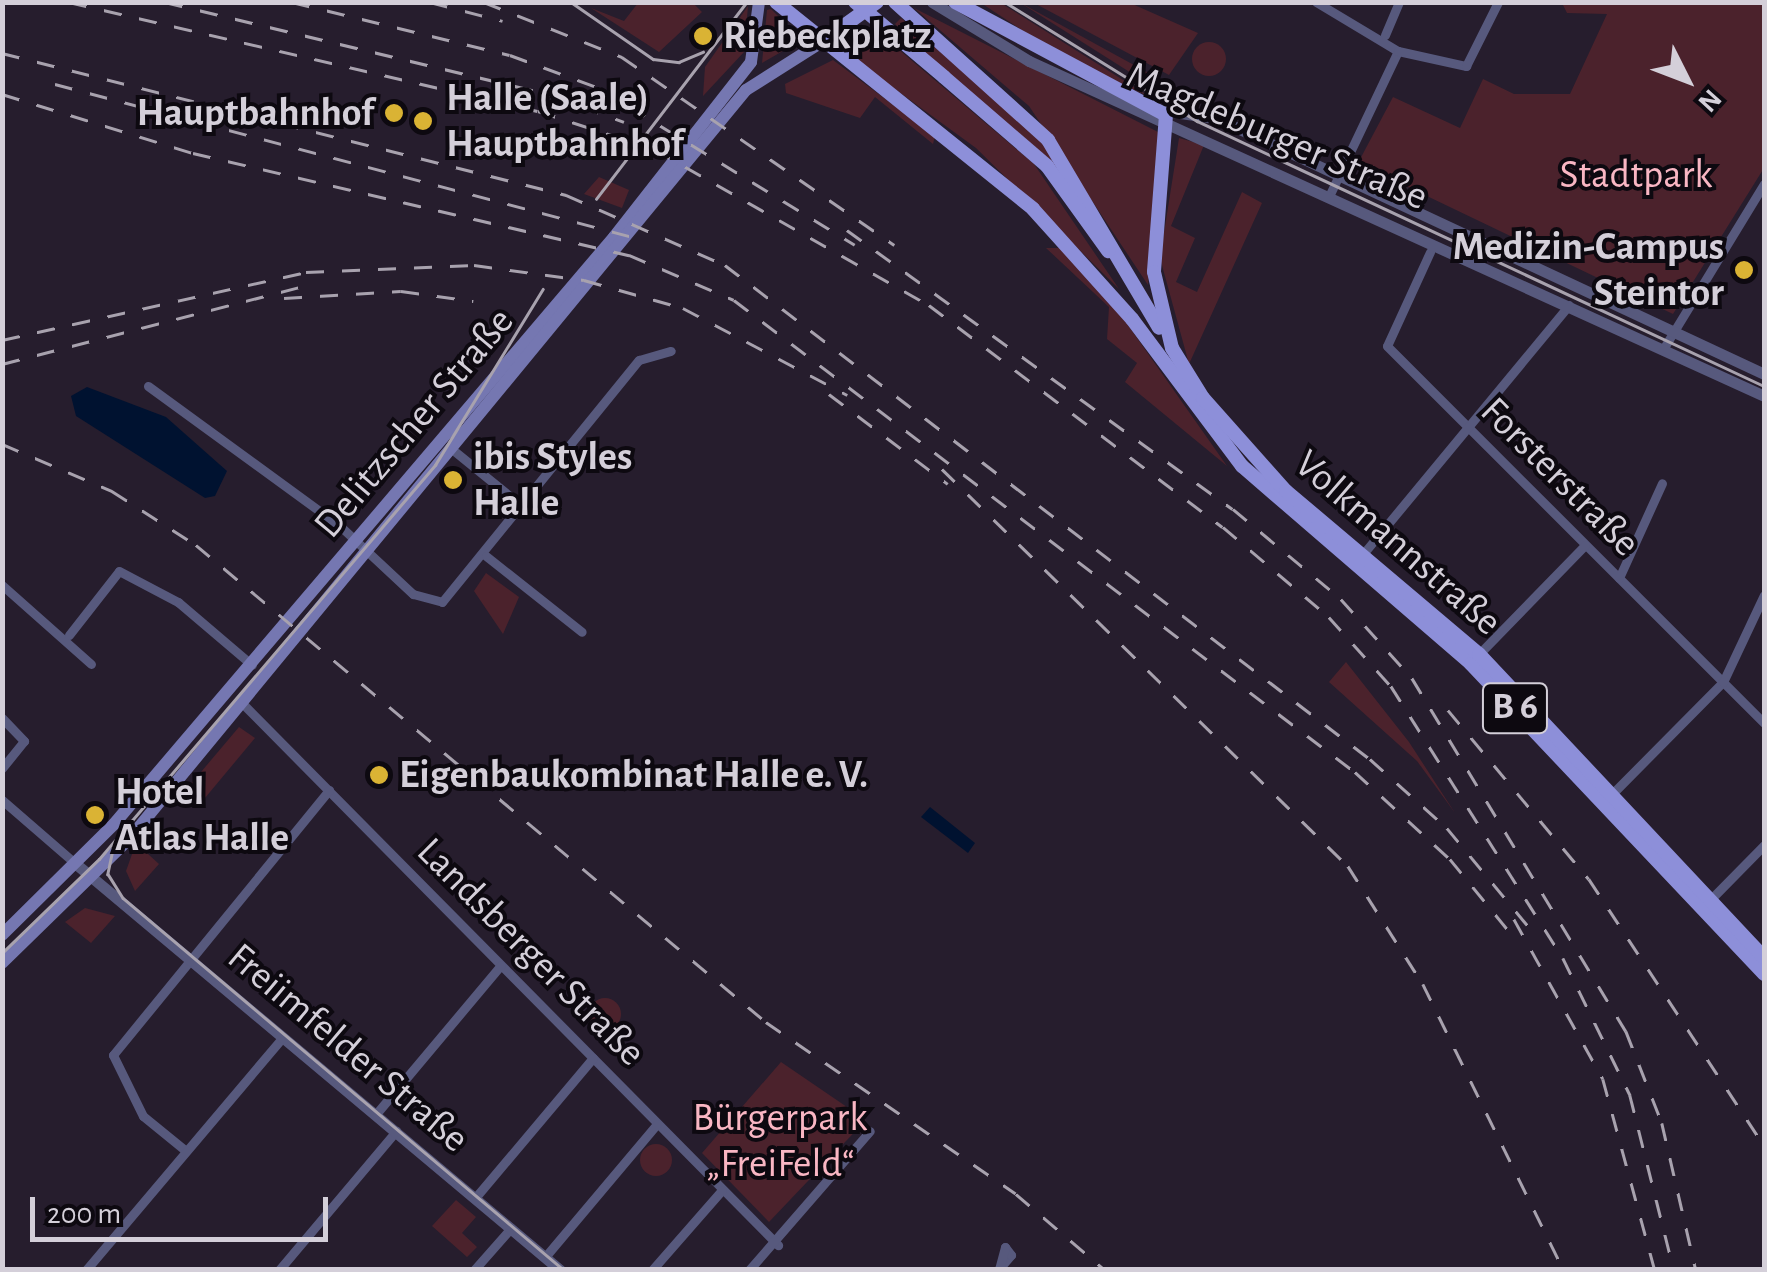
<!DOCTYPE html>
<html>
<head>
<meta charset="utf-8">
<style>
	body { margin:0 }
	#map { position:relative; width:1767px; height:1272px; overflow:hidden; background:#261d2d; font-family:"Alegreya Sans",sans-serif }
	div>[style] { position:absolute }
	.green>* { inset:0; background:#4b222c }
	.round { border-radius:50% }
	.water>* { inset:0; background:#001230 }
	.minor>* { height:9px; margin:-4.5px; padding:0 4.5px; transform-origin:4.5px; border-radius:4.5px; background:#57597d }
	.tertiary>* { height:11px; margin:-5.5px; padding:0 5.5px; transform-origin:5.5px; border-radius:5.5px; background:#57597d }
	.secondary>* { height:12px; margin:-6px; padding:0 6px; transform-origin:6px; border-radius:6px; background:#7577b1 }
	.primary>* { height:14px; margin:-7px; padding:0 7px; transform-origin:7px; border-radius:7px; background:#8d8fd9 }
	.tram>* { height:2.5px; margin:-1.25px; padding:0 1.25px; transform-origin:1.25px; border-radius:1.25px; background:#a8a2ae }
	.rail>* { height:2.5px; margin-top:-1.25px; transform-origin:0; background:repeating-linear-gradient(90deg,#a8a2ae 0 18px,transparent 0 36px) }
	.primary-bridge>* { height:14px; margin:-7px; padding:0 7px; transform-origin:7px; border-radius:7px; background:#8d8fd9 }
	.dots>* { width:28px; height:28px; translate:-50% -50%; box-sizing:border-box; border:5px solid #0d0910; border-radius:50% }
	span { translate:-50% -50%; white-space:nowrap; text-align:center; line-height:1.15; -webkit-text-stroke:8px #0d0910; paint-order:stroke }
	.shield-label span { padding:2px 8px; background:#0d0910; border:2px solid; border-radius:8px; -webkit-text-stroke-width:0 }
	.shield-label { font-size:38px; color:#d4cfd9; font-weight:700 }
	.poi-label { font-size:40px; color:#d4cfd9; font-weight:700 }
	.left { translate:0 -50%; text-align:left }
	.right { translate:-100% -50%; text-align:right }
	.street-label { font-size:40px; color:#d4cfd9 }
	.park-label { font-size:40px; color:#f9b6c3 }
	.frame { position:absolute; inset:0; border:5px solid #d4cfd9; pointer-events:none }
	.north { position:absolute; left:1637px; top:30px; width:100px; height:100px; -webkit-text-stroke:8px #0d0910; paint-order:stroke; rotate:132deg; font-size:28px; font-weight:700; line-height:40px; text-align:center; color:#d4cfd9 }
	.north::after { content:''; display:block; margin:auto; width:35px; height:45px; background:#d4cfd9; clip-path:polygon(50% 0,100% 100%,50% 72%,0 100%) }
	.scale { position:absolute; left:30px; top:1197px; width:298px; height:45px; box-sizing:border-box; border:5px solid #d4cfd9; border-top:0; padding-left:12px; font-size:30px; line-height:35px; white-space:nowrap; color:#d4cfd9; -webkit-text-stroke:8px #0d0910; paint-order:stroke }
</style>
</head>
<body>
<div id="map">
	<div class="green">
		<div style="clip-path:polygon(1019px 2px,1196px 99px,1195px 103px,1177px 102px)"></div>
		<div style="clip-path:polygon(638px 3px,693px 3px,702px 12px,659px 52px,591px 8px,624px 21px)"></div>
		<div style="clip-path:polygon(981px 3px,1001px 3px,1150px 97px,1064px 58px)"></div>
		<div style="clip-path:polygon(1034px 3px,1130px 3px,1198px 33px,1169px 75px)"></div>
		<div style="clip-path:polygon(1562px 3px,1764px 3px,1764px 168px,1673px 314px,1358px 163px,1393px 97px,1460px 128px,1483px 79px,1514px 94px,1570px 94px,1607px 14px,1567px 13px)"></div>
		<div style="clip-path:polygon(748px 6px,744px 52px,703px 96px,705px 67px)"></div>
		<div style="clip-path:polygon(914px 8px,1158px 132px,1148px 285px,1029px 106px)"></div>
		<div style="clip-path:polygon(771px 9px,802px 40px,762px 63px,767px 10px)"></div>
		<div style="clip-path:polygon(901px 18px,1040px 138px,1087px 212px,895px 24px)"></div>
		<div style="clip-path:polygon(884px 37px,1034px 164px,1119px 289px,976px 148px,844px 52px)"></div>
		<div class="round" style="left:1192px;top:42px;width:34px;height:34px"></div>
		<div style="clip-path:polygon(833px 60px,935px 136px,933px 144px,875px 97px,860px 118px,786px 93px,785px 84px)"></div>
		<div style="clip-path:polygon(1179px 138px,1204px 145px,1171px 226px,1195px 238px,1176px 282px,1197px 292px,1242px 192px,1262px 203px,1189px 364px,1160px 258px)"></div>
		<div style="clip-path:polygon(599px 177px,629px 190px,622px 208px,584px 194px)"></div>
		<div style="clip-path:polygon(1046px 248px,1065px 248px,1118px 311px,1227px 466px,1125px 382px,1137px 363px,1107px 339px,1109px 307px)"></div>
		<div style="clip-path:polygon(486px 573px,519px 597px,503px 634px,474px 591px)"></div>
		<div style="clip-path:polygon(1346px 662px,1409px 742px,1455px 813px,1417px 761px,1329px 682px)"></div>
		<div style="clip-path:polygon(239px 727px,255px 738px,205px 798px,190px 785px)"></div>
		<div style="clip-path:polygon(136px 843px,159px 864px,135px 891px,126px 871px)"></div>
		<div style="clip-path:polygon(85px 908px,115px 916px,91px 943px,65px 922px)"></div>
		<div class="round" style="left:589px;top:998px;width:32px;height:32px"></div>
		<div style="clip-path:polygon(781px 1062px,866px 1120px,769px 1222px,702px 1153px)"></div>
		<div class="round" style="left:640px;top:1144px;width:32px;height:32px"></div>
		<div style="clip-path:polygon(456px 1200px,476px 1217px,462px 1233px,477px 1247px,467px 1257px,432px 1226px)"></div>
	</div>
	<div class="water">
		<div style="clip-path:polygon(87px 387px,166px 417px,227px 471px,215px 496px,205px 498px,76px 416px,71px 396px)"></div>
		<div style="clip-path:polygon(930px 807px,975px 843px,968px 853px,921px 817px)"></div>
	</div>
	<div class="minor">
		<div style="left:1316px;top:2px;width:96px;rotate:30.9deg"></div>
		<div style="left:1398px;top:51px;width:161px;rotate:115.4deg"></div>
		<div style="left:1385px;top:35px;width:36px;rotate:-67deg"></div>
		<div style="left:1398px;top:51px;width:70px;rotate:12.4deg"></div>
		<div style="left:1466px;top:66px;width:72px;rotate:-63.4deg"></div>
		<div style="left:1430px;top:252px;width:103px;rotate:114.6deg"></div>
		<div style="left:1387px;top:346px;width:533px;rotate:45deg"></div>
		<div style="left:1665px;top:346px;width:190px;rotate:-58.6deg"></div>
		<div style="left:148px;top:386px;width:238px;rotate:36.1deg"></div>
		<div style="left:340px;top:526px;width:100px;rotate:43deg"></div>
		<div style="left:413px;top:594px;width:30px;rotate:15deg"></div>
		<div style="left:442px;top:602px;width:312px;rotate:-50.9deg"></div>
		<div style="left:639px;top:360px;width:33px;rotate:-16deg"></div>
		<div style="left:453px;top:450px;width:89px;rotate:39.1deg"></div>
		<div style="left:1363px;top:554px;width:323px;rotate:-50.4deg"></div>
		<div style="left:486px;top:556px;width:122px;rotate:38.4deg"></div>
		<div style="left:1619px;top:578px;width:104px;rotate:-65.6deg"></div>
		<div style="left:2px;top:585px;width:119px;rotate:41.6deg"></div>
		<div style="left:69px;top:635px;width:81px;rotate:-52deg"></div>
		<div style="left:119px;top:571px;width:67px;rotate:27.7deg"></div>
		<div style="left:178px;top:602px;width:97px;rotate:40.4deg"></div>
		<div style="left:1479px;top:654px;width:152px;rotate:-45.8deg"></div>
		<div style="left:241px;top:702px;width:764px;rotate:45.32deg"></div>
		<div style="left:2px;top:718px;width:32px;rotate:46deg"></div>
		<div style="left:24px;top:741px;width:35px;rotate:129deg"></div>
		<div style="left:1610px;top:796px;width:161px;rotate:-45.3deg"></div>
		<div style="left:1723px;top:682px;width:96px;rotate:-64.8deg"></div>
		<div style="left:2px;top:800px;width:98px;rotate:40.9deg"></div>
		<div style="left:1709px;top:901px;width:78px;rotate:-45.5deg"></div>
		<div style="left:376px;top:1114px;width:194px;rotate:-50deg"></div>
		<div style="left:186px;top:1151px;width:55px;rotate:-140.9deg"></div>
		<div style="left:143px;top:1116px;width:68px;rotate:-116.2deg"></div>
		<div style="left:113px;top:1055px;width:342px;rotate:-50.8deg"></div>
		<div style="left:475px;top:1198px;width:183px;rotate:-49.9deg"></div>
		<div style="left:545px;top:1257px;width:174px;rotate:-49.9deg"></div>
		<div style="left:86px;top:1270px;width:305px;rotate:-49.8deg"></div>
		<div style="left:279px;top:1270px;width:182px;rotate:-49.9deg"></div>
		<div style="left:474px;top:1270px;width:56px;rotate:-48.6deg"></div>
		<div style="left:652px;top:1270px;width:106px;rotate:-48.8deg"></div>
		<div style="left:749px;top:1270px;width:184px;rotate:-49deg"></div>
		<div style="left:998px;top:1270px;width:20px;rotate:-49deg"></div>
		<div style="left:1011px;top:1255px;width:10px;rotate:-127deg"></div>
		<div style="left:1005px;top:1247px;width:23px;rotate:105deg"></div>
	</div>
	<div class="tertiary">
		<div style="left:932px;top:2px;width:114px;rotate:31.3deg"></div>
		<div style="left:1029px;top:61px;width:808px;rotate:24.5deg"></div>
		<div style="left:1158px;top:110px;width:59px;rotate:7.9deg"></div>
		<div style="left:1216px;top:118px;width:605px;rotate:25.04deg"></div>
		<div style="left:76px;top:864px;width:632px;rotate:39.99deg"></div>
	</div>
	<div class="secondary">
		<div style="left:2px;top:935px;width:158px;rotate:-44.7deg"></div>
		<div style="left:114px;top:824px;width:771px;rotate:-49.58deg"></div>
		<div style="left:614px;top:237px;width:222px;rotate:-51.9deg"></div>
		<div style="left:751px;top:62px;width:61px;rotate:-82.4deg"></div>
		<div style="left:2px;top:963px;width:179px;rotate:-44.3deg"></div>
		<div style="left:130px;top:838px;width:969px;rotate:-50.53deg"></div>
		<div style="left:746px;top:90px;width:88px;rotate:-32.4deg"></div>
	</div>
	<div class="primary">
		<div style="left:776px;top:2px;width:330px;rotate:38.8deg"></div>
		<div style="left:1033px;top:209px;width:148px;rotate:48deg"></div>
		<div style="left:1132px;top:319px;width:184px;rotate:53.2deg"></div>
		<div style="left:1242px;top:466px;width:303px;rotate:40.8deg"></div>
		<div style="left:1471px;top:664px;width:427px;rotate:46.6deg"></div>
		<div style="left:895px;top:2px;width:206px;rotate:42deg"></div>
		<div style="left:1048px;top:140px;width:218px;rotate:59.4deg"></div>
		<div style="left:955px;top:2px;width:239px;rotate:28.2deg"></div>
		<div style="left:1166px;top:115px;width:157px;rotate:94.4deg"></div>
		<div style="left:1154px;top:272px;width:78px;rotate:76.7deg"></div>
		<div style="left:1172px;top:348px;width:59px;rotate:58.2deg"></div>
		<div style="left:1203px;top:398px;width:125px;rotate:48.3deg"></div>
		<div style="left:1286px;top:491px;width:253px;rotate:40.2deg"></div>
		<div style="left:1479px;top:654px;width:416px;rotate:46.8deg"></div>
		<div style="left:820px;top:43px;width:70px;rotate:-35.7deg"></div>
		<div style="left:944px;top:77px;width:136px;rotate:40.8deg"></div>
		<div style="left:1047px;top:166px;width:105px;rotate:54.3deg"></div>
	</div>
	<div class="tram">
		<div style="left:571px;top:2px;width:100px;rotate:34.8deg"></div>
		<div style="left:653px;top:59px;width:26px;rotate:7deg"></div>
		<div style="left:679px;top:62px;width:26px;rotate:-23deg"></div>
		<div style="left:1005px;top:2px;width:226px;rotate:31.8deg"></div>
		<div style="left:1197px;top:121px;width:626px;rotate:25.05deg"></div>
		<div style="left:596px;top:199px;width:247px;rotate:-52.6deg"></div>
		<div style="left:114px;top:845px;width:30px;rotate:102deg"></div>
		<div style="left:108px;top:874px;width:28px;rotate:58deg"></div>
		<div style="left:123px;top:898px;width:577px;rotate:40.15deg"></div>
		<div style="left:2px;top:953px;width:135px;rotate:-44.1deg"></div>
		<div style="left:99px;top:859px;width:518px;rotate:-49.54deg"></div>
		<div style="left:435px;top:465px;width:206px;rotate:-58.5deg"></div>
	</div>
	<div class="rail">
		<div style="left:69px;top:2px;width:481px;rotate:13.1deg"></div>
		<div style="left:538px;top:111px;width:122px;rotate:18.1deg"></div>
		<div style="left:654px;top:149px;width:316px;rotate:29.6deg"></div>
		<div style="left:929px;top:305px;width:368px;rotate:37.1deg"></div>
		<div style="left:1223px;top:527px;width:139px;rotate:40.3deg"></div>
		<div style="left:1329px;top:617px;width:93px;rotate:48.1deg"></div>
		<div style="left:1391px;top:686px;width:322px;rotate:57.7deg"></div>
		<div style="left:1563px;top:958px;width:153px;rotate:63.9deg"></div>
		<div style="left:1630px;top:1095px;width:180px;rotate:75.9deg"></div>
		<div style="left:165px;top:2px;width:394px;rotate:13.5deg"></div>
		<div style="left:548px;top:94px;width:81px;rotate:20.2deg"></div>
		<div style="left:292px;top:2px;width:224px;rotate:13.7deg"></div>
		<div style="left:510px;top:55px;width:95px;rotate:20.3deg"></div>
		<div style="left:599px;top:88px;width:300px;rotate:31.5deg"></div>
		<div style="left:430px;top:2px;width:75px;rotate:14.6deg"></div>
		<div style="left:484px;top:2px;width:149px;rotate:21.7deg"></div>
		<div style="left:622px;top:57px;width:331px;rotate:34.6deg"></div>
		<div style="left:2px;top:53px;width:582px;rotate:14.13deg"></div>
		<div style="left:566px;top:195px;width:174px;rotate:23.8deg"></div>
		<div style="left:725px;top:265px;width:812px;rotate:37.45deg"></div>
		<div style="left:1370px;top:759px;width:103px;rotate:41.9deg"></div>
		<div style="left:1447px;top:828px;width:129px;rotate:50.4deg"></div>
		<div style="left:55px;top:84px;width:609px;rotate:14.83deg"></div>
		<div style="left:2px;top:94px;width:200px;rotate:17.2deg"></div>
		<div style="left:193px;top:153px;width:448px;rotate:13.2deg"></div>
		<div style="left:629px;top:255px;width:114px;rotate:23.2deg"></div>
		<div style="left:734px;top:300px;width:780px;rotate:37.24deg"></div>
		<div style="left:1355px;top:772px;width:129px;rotate:42.5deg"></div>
		<div style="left:1450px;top:859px;width:106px;rotate:50.7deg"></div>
		<div style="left:847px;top:230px;width:476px;rotate:35.9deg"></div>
		<div style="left:1233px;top:509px;width:141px;rotate:39.8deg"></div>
		<div style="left:1341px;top:599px;width:106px;rotate:48.1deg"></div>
		<div style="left:1412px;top:678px;width:413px;rotate:58.8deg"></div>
		<div style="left:1626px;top:1031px;width:99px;rotate:68.6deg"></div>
		<div style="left:1662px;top:1123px;width:151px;rotate:77deg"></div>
		<div style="left:284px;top:298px;width:117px;rotate:-3.4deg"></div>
		<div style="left:401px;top:291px;width:73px;rotate:7.9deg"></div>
		<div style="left:2px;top:340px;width:312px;rotate:-12.6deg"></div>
		<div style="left:306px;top:272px;width:168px;rotate:-2.4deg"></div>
		<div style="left:474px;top:265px;width:111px;rotate:7.8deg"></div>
		<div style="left:584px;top:280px;width:103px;rotate:15.8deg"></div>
		<div style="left:683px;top:308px;width:186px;rotate:27.9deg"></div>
		<div style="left:2px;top:364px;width:307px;rotate:-14.5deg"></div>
		<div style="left:829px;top:394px;width:149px;rotate:37.1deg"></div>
		<div style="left:2px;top:444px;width:120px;rotate:23.1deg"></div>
		<div style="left:112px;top:491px;width:100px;rotate:32.7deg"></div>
		<div style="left:196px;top:545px;width:743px;rotate:39.92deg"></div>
		<div style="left:766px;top:1022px;width:303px;rotate:34.5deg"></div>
		<div style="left:1016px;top:1194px;width:117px;rotate:40.5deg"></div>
		<div style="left:942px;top:469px;width:568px;rotate:44.36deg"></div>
		<div style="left:1348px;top:866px;width:140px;rotate:57.6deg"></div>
		<div style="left:1423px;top:984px;width:319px;rotate:63.8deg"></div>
		<div style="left:1448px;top:710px;width:220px;rotate:50.2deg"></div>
		<div style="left:1589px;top:879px;width:318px;rotate:56.7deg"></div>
		<div style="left:1514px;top:919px;width:183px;rotate:60.9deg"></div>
		<div style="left:1603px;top:1079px;width:198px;rotate:74.8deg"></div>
	</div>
	<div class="primary-bridge">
		<div style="left:855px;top:2px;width:116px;rotate:40.1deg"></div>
	</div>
	<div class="dots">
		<div style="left:703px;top:36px;background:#dab334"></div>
		<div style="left:394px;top:113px;background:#dab334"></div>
		<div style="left:423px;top:121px;background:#dab334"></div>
		<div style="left:1744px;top:270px;background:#dab334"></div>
		<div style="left:453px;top:480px;background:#dab334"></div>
		<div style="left:379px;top:775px;background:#dab334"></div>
		<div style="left:95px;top:815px;background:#dab334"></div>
	</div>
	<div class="shield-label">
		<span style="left:1515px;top:708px">B 6</span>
	</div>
	<div class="poi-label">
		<span class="left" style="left:723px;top:36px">Riebeckplatz</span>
		<span class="left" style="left:446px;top:121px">Halle (Saale)<br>Hauptbahnhof</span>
		<span class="right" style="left:374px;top:113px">Hauptbahnhof</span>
		<span class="right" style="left:1724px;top:270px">Medizin-Campus<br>Steintor</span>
		<span class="left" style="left:473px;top:480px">ibis Styles<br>Halle</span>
		<span class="left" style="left:399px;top:775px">Eigenbaukombinat Halle e. V.</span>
		<span class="left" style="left:115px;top:815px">Hotel<br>Atlas Halle</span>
	</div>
	<div class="street-label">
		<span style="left:1277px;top:136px;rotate:23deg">Magdeburger Straße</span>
		<span style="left:414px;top:423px;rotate:-50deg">Delitzscher Straße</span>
		<span style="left:1560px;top:477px;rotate:45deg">Forsterstraße</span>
		<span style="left:1398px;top:543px;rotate:41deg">Volkmannstraße</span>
		<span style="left:531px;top:952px;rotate:45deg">Landsberger Straße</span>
		<span style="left:348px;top:1048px;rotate:40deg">Freiimfelder Straße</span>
	</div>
	<div class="park-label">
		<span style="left:1636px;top:175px">Stadtpark</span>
		<span style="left:780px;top:1141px">Bürgerpark<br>„FreiFeld“</span>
	</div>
	<div class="frame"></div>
	<div class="north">N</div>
	<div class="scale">200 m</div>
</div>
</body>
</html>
